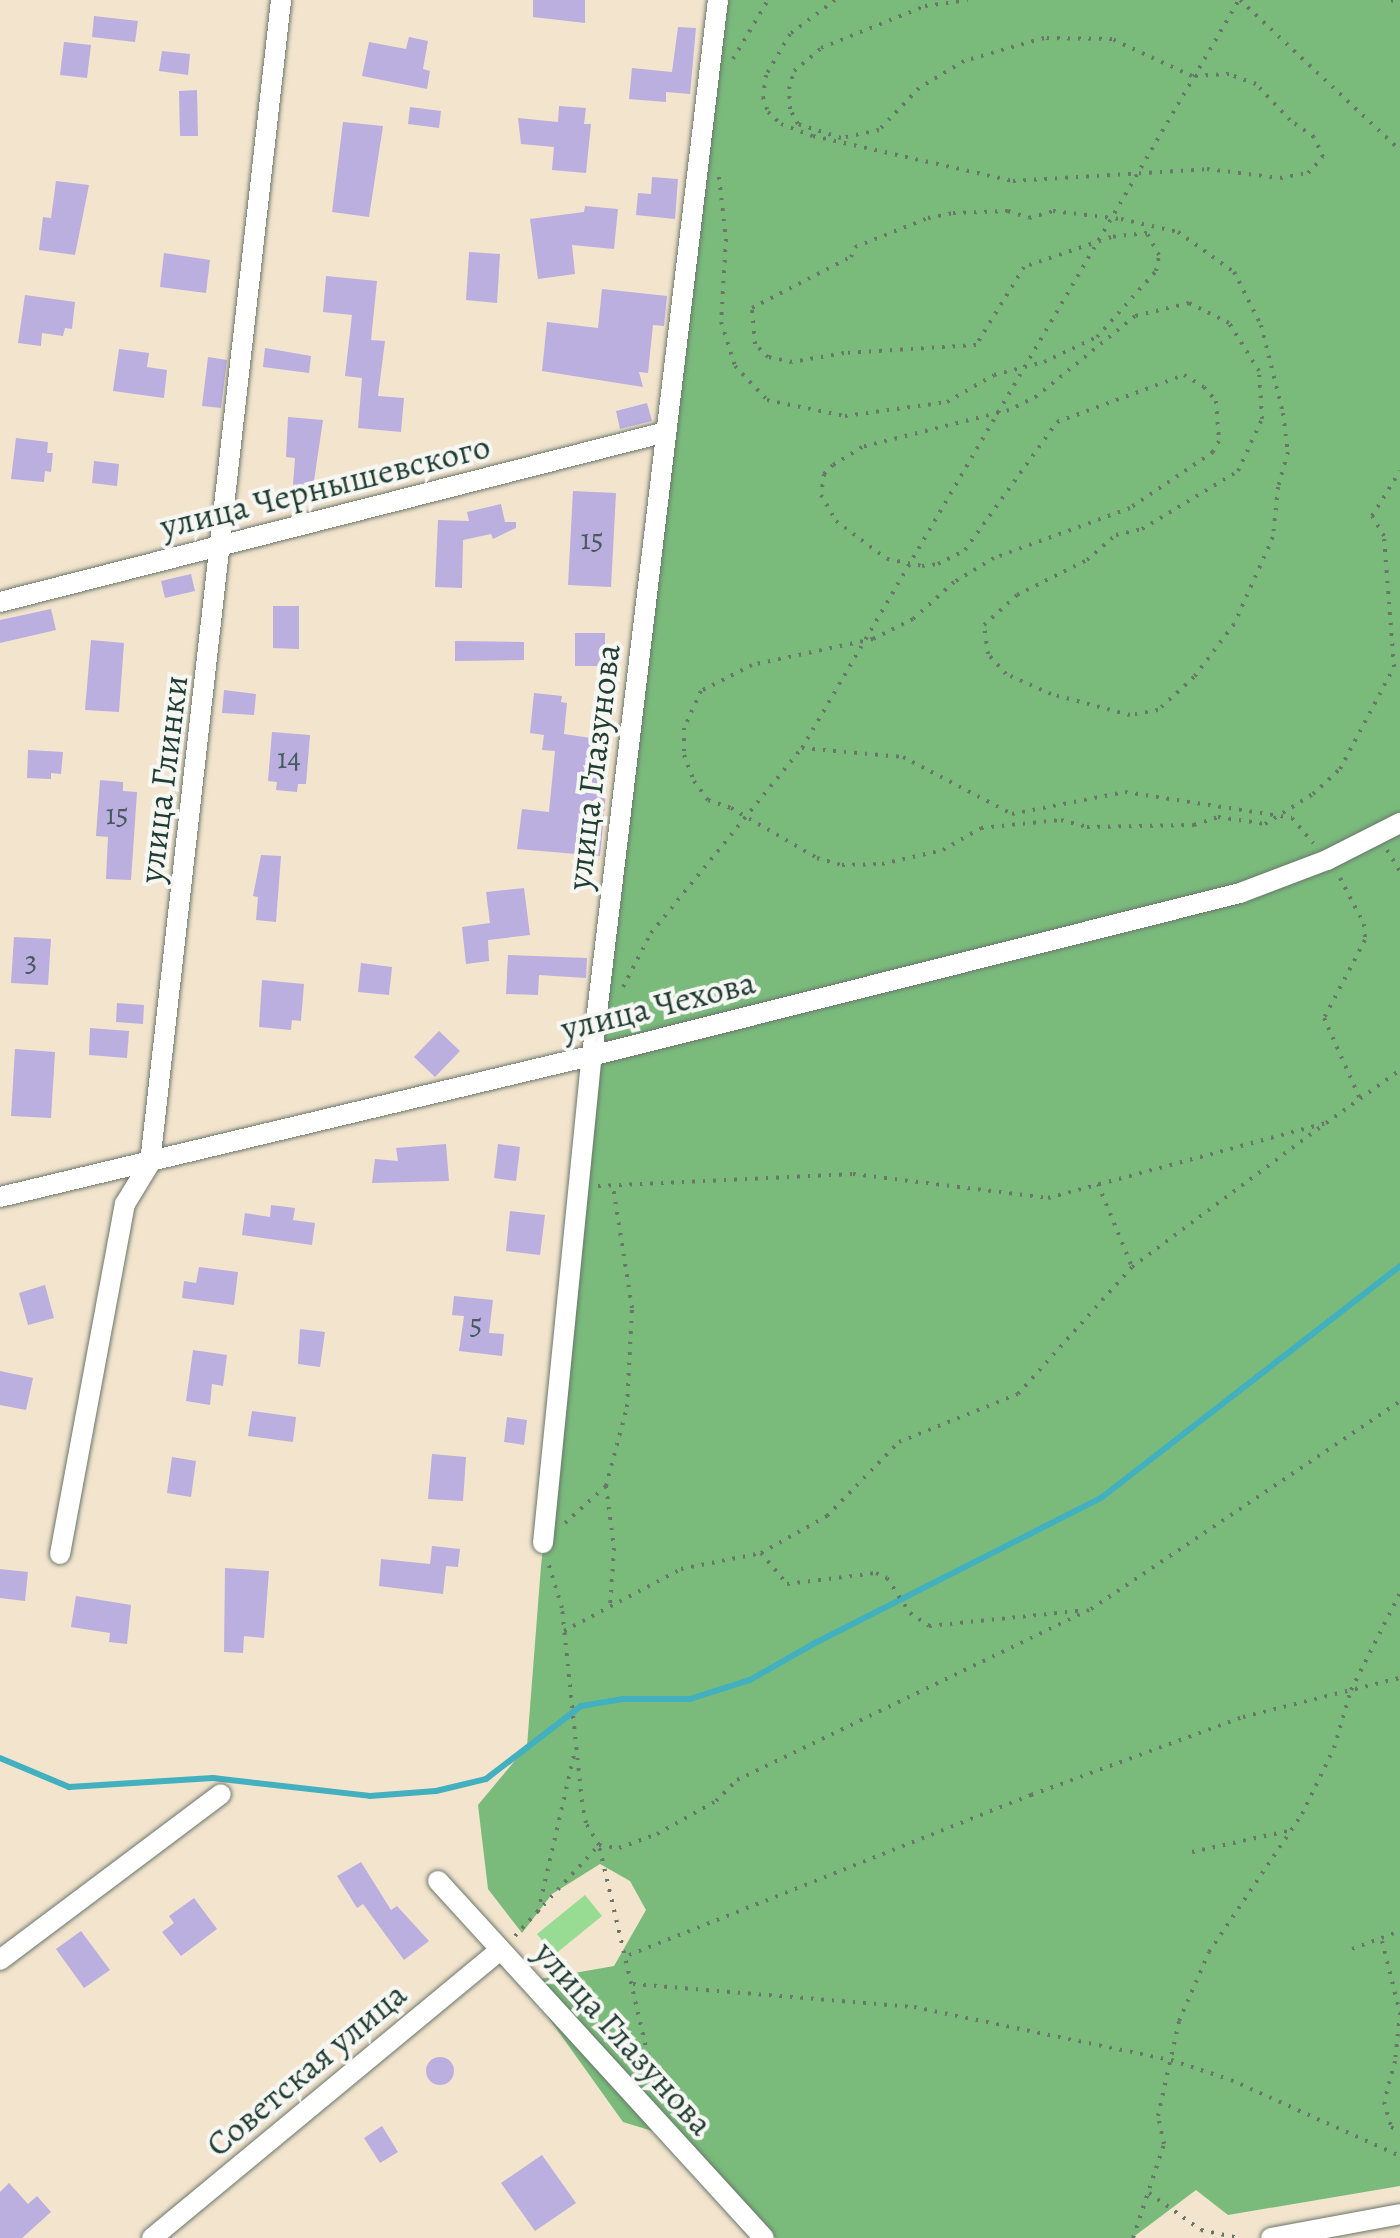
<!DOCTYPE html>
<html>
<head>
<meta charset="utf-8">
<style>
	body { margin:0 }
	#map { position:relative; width:1400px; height:2238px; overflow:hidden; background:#f3e4ce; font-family:Alegreya,serif }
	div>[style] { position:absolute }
	.green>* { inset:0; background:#98db92 }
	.forest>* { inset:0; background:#7abb7c }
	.stream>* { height:6px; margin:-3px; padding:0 3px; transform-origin:3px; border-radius:3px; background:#42b0be }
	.building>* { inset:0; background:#baafdf }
	.round { border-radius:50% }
	.path>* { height:4px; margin-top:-2px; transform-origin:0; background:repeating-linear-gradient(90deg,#69776a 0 2.5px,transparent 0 10.5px) }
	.roads { filter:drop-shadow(0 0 2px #69776a) drop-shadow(0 0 2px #69776a) }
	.street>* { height:20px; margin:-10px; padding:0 10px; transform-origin:10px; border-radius:10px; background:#fff }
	span { translate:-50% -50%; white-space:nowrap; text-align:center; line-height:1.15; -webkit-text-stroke:8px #f6f6f2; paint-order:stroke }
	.number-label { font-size:30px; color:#465a5f }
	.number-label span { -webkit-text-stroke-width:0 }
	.street-label { font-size:35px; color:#1f3d34 }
</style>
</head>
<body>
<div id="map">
	<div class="green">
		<div style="clip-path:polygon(585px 1895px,602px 1916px,554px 1955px,537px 1934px)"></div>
	</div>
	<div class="forest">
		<div style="clip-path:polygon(728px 0,1400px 0,1400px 2186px,1228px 2215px,1196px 2190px,1132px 2238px,776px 2238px,672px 2137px,623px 2122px,523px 1982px,614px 1966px,646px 1910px,630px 1881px,600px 1864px,552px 1894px,522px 1933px,488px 1889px,478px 1805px,527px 1746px,541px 1566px,650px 559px)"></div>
	</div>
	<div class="stream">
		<div style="left:0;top:1758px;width:75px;rotate:22.8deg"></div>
		<div style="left:69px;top:1787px;width:144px;rotate:-3.6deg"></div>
		<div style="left:213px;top:1778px;width:158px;rotate:6.5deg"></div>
		<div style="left:370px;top:1796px;width:66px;rotate:-4.3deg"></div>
		<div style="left:436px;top:1791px;width:51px;rotate:-13.5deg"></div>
		<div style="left:486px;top:1779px;width:120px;rotate:-37.5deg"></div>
		<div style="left:581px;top:1706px;width:43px;rotate:-9.5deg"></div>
		<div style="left:623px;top:1699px;width:67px"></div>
		<div style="left:690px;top:1699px;width:63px;rotate:-17.6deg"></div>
		<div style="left:750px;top:1680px;width:73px;rotate:-29.7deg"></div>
		<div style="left:813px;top:1644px;width:323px;rotate:-26.9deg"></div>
		<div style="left:1101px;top:1498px;width:378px;rotate:-37.8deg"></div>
	</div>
	<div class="building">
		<div style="clip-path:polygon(533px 0,585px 0,585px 23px,533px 17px)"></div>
		<div style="clip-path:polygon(94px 16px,138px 21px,135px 42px,92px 37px)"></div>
		<div style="clip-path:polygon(678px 27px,696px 28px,690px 94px,666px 92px,666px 102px,629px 99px,632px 68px,672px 72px)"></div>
		<div style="clip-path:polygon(409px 37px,428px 41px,423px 69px,430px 71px,427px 89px,362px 76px,369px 42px,406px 49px)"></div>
		<div style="clip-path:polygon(64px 42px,91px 45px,87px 78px,60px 75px)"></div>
		<div style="clip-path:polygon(162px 51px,190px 54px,188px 75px,159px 71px)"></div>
		<div style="clip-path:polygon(197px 90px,198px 136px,180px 136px,179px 91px)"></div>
		<div style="clip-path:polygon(559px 106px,586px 108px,584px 124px,591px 124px,586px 173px,552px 170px,554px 147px,521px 144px,518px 118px,558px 122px)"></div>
		<div style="clip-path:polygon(410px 107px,441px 111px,439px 128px,408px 124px)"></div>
		<div style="clip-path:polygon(343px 122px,383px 126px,369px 217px,332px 212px)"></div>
		<div style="clip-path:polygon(652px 177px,678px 179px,675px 219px,636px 215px,638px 193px,651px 194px)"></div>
		<div style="clip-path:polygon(56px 181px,89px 185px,75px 255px,39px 250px,43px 217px,51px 218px)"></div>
		<div style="clip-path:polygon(585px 206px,618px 209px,614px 249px,572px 245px,575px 274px,538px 279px,530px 219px,584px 212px)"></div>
		<div style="clip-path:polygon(469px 252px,500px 254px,497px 303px,466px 300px)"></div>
		<div style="clip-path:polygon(164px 253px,210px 260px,206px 293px,160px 287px)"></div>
		<div style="clip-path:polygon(326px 276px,377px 281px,371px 340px,385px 341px,378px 396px,404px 398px,401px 432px,358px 428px,362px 378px,345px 376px,352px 315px,323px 312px)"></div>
		<div style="clip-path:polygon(602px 289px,667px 296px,664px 326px,653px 325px,648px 373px,639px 372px,643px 387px,542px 371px,547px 322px,598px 328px)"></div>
		<div style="clip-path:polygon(25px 295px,75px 302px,72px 329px,65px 328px,63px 336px,42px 333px,41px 346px,18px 343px)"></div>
		<div style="clip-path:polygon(265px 348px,311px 356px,309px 373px,263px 367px)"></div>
		<div style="clip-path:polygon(119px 349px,149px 353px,147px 367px,167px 370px,164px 398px,113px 391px)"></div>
		<div style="clip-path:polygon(208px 357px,227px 360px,221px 408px,202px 406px)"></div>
		<div style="clip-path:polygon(647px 403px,652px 421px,620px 429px,616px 411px)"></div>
		<div style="clip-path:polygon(288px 417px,323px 420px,311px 501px,292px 499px,295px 458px,286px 457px)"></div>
		<div style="clip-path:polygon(16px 438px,48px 442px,47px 453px,53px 453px,51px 472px,45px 471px,44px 482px,11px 479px)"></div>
		<div style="clip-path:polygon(94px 461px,119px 464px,117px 486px,92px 483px)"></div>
		<div style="clip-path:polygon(573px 491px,616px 493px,611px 587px,568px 585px)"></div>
		<div style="clip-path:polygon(501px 504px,505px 522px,516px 522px,516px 528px,493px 539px,491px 534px,463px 540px,462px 588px,435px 587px,438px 520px,469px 521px,467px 512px)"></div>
		<div style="clip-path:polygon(191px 574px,195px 591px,165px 598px,161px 581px)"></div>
		<div style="clip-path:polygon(273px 606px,299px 606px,299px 649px,273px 648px)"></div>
		<div style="clip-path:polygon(51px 609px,56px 630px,0 643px,0 620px)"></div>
		<div style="clip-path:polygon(575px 633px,605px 633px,605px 666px,575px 666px)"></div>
		<div style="clip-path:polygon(91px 640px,124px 643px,119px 712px,85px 710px)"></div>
		<div style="clip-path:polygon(455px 641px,524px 642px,524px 660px,455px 661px)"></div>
		<div style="clip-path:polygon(224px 690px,256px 694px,254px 715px,222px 713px)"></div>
		<div style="clip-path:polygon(534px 693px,562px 696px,561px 702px,567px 703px,564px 734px,611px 741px,600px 856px,517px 849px,522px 809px,549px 812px,555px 751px,542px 750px,544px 735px,530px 733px)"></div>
		<div style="clip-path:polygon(272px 732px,310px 735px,306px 784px,298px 784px,297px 792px,276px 790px,277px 782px,268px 781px)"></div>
		<div style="clip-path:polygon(28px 750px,63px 752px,61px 774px,51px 773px,51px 779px,27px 778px)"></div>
		<div style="clip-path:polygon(100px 780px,123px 782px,123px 791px,137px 792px,131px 880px,106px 879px,108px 837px,96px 836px)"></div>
		<div style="clip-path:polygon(261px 855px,281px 856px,276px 922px,256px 920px,258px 897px,253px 896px)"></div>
		<div style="clip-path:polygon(524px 888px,530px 935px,488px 940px,489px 961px,466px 964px,462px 927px,490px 923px,486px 892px)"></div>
		<div style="clip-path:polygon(14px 937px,51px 939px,48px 985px,11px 983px)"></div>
		<div style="clip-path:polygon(508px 955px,587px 958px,586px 978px,539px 975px,538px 995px,506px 994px)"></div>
		<div style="clip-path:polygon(361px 963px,392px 967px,389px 995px,358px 992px)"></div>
		<div style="clip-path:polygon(262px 980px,304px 984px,301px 1021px,292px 1020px,291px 1030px,259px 1027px)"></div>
		<div style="clip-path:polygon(117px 1003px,144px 1005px,143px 1024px,116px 1022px)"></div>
		<div style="clip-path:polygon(90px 1028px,129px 1031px,127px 1058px,89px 1055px)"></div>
		<div style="clip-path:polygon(439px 1031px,460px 1051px,435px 1077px,414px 1057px)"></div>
		<div style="clip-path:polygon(15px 1049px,55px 1052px,51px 1118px,11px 1116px)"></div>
		<div style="clip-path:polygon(446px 1144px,449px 1181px,372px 1183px,375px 1159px,398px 1161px,396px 1148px)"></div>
		<div style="clip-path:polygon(498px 1144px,520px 1147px,516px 1181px,494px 1178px)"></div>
		<div style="clip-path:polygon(271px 1205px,295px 1208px,293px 1220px,315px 1223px,312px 1245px,242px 1235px,245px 1213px,270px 1217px)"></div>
		<div style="clip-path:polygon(510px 1211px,545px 1215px,540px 1255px,506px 1251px)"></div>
		<div style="clip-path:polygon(199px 1267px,238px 1272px,234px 1305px,182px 1298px,184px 1281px,196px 1283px)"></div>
		<div style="clip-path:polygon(45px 1285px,54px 1318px,28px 1325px,19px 1293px)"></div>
		<div style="clip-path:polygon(454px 1296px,493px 1300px,489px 1333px,504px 1334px,502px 1356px,459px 1351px,464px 1316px,452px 1315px)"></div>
		<div style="clip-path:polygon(300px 1329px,325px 1332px,320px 1367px,298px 1364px)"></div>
		<div style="clip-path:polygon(193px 1350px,227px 1355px,223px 1386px,212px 1384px,210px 1405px,186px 1401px)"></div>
		<div style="clip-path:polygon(0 1371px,33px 1378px,26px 1410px,0 1405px)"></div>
		<div style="clip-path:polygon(252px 1411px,296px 1417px,293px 1442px,248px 1436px)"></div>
		<div style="clip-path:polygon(507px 1417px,527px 1420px,524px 1445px,504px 1442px)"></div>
		<div style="clip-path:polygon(432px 1454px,466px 1457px,463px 1501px,428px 1499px)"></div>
		<div style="clip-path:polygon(172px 1457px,196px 1461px,191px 1497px,167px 1493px)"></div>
		<div style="clip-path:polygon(432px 1546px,460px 1549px,458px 1567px,446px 1566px,443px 1594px,379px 1586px,381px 1559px,430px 1564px)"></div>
		<div style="clip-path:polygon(225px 1568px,269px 1571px,264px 1638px,244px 1636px,243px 1653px,224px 1652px)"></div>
		<div style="clip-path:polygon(0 1569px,28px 1572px,25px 1601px,0 1598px)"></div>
		<div style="clip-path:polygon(76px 1596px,131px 1605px,127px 1644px,109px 1642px,110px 1633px,71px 1627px)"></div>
		<div style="clip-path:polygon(361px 1862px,391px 1910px,397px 1906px,429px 1941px,404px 1960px,363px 1904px,357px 1908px,337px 1876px)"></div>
		<div style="clip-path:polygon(194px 1898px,217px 1929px,181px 1956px,162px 1932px,174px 1923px,169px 1916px)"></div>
		<div style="clip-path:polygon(81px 1931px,110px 1970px,84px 1988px,56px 1949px)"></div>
		<div class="round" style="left:426px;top:2057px;width:28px;height:28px"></div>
		<div style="clip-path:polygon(382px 2126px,398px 2152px,380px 2163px,364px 2138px)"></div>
		<div style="clip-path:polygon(542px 2155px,576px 2203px,535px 2231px,501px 2183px)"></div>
		<div style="clip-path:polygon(9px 2183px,28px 2204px,37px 2196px,51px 2212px,22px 2238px,0 2238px,0 2192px)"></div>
	</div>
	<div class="path">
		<div style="left:835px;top:0;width:56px;rotate:142.9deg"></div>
		<div style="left:790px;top:34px;width:48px;rotate:120.3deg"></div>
		<div style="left:766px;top:75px;width:22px;rotate:98deg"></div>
		<div style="left:763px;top:97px;width:16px;rotate:72deg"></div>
		<div style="left:768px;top:112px;width:18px;rotate:43deg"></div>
		<div style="left:781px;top:124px;width:34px;rotate:21deg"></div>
		<div style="left:813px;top:136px;width:205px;rotate:12.7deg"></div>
		<div style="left:1013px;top:181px;width:194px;rotate:-3.5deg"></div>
		<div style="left:1207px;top:169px;width:74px;rotate:7deg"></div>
		<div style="left:1280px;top:178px;width:28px;rotate:-10deg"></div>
		<div style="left:1308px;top:173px;width:22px;rotate:-47deg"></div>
		<div style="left:1323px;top:157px;width:22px;rotate:-114deg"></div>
		<div style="left:1314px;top:137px;width:29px;rotate:-145deg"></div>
		<div style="left:1290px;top:120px;width:50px;rotate:-133.4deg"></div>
		<div style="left:1256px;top:84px;width:29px;rotate:-160deg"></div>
		<div style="left:1229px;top:74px;width:37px;rotate:177deg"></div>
		<div style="left:1192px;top:76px;width:88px;rotate:-155.2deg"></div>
		<div style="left:1112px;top:39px;width:68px;rotate:-179.2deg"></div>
		<div style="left:1044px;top:38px;width:83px;rotate:164deg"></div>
		<div style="left:964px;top:61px;width:52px;rotate:149deg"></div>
		<div style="left:919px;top:88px;width:58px;rotate:133.6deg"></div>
		<div style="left:879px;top:130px;width:39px;rotate:168deg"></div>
		<div style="left:841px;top:138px;width:45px;rotate:-162deg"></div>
		<div style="left:798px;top:124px;width:17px;rotate:-118deg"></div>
		<div style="left:790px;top:109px;width:20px;rotate:-93deg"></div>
		<div style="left:789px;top:89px;width:19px;rotate:-74deg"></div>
		<div style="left:794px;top:71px;width:35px;rotate:-40deg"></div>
		<div style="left:821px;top:48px;width:112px;rotate:-22deg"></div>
		<div style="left:925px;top:6px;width:43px;rotate:-7.9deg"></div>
		<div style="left:1240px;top:0;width:219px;rotate:43.2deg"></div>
		<div style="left:1391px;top:0;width:9px;rotate:13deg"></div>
		<div style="left:733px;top:59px;width:69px;rotate:-59.3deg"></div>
		<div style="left:719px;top:177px;width:62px;rotate:83.6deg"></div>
		<div style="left:726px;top:239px;width:83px;rotate:93.4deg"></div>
		<div style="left:721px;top:322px;width:46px;rotate:72.3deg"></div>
		<div style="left:735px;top:366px;width:47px;rotate:46.7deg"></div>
		<div style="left:767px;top:400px;width:80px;rotate:11.6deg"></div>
		<div style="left:845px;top:416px;width:103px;rotate:-7.8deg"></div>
		<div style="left:947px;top:402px;width:54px;rotate:-29.9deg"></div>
		<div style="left:994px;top:375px;width:52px;rotate:-14.6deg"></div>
		<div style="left:1044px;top:362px;width:59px;rotate:-25.3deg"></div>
		<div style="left:1097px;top:337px;width:89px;rotate:-48.2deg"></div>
		<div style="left:1156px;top:271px;width:16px;rotate:-79deg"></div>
		<div style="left:1159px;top:255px;width:25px;rotate:-119deg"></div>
		<div style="left:1147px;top:233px;width:36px;rotate:174deg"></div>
		<div style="left:1111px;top:237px;width:92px;rotate:161deg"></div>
		<div style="left:1024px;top:267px;width:92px;rotate:121.6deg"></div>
		<div style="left:976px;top:345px;width:132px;rotate:176.5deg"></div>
		<div style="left:844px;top:353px;width:53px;rotate:170.2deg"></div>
		<div style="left:792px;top:362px;width:25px;rotate:-168deg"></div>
		<div style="left:768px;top:357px;width:18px;rotate:-135deg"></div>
		<div style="left:755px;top:344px;width:36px;rotate:-95deg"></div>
		<div style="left:752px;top:308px;width:111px;rotate:-27.3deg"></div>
		<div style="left:851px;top:257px;width:11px;rotate:-68deg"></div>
		<div style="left:855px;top:247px;width:79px;rotate:-21.7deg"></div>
		<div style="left:928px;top:218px;width:25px;rotate:-11deg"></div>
		<div style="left:953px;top:213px;width:55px;rotate:-2.1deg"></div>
		<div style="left:1008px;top:211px;width:22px;rotate:18deg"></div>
		<div style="left:1029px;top:218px;width:25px;rotate:-16deg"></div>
		<div style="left:1053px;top:211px;width:68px;rotate:6.7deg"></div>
		<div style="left:1121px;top:219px;width:58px;rotate:12.8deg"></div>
		<div style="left:1178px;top:232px;width:69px;rotate:35.5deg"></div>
		<div style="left:1234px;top:272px;width:59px;rotate:63deg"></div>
		<div style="left:1261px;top:325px;width:91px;rotate:76deg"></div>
		<div style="left:1283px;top:413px;width:39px;rotate:83deg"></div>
		<div style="left:1288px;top:452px;width:36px;rotate:106deg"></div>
		<div style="left:1278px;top:487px;width:50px;rotate:95.7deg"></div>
		<div style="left:1273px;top:537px;width:95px;rotate:114.1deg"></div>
		<div style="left:1234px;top:624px;width:66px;rotate:127deg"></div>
		<div style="left:1194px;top:677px;width:49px;rotate:137.5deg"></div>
		<div style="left:1158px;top:710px;width:28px;rotate:170deg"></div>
		<div style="left:1130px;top:715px;width:82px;rotate:-165.1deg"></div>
		<div style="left:1051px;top:694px;width:49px;rotate:-156deg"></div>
		<div style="left:1006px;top:674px;width:27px;rotate:-132deg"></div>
		<div style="left:988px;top:654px;width:29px;rotate:-98deg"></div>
		<div style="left:984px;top:625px;width:45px;rotate:-42.3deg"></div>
		<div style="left:1017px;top:595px;width:78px;rotate:-26.6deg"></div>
		<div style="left:1087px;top:560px;width:38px;rotate:-41deg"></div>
		<div style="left:1116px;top:535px;width:27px;rotate:-13deg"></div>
		<div style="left:1142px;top:529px;width:112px;rotate:-31.1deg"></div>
		<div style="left:1238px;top:471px;width:57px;rotate:-65.2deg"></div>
		<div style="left:1262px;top:419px;width:48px;rotate:-93.6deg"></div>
		<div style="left:1259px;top:371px;width:57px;rotate:-122deg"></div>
		<div style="left:1229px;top:323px;width:45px;rotate:-153.4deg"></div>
		<div style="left:1189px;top:303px;width:56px;rotate:166.5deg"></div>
		<div style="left:1135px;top:316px;width:127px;rotate:140.8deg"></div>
		<div style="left:1037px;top:396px;width:31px;rotate:153deg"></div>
		<div style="left:1009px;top:410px;width:152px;rotate:165.9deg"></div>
		<div style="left:862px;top:447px;width:34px;rotate:148deg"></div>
		<div style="left:833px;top:465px;width:13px;rotate:135deg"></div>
		<div style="left:824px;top:474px;width:21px;rotate:98deg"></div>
		<div style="left:821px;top:495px;width:30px;rotate:60deg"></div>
		<div style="left:836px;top:521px;width:64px;rotate:36.7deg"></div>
		<div style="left:887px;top:559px;width:36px;rotate:11deg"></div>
		<div style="left:922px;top:566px;width:16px;rotate:-7deg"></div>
		<div style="left:938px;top:564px;width:30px;rotate:-27deg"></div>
		<div style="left:965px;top:550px;width:158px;rotate:-54.3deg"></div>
		<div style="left:1057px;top:422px;width:135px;rotate:-20.3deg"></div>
		<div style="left:1184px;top:375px;width:23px;rotate:31deg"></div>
		<div style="left:1204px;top:387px;width:18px;rotate:49deg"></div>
		<div style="left:1216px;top:401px;width:40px;rotate:85.7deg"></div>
		<div style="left:1219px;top:441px;width:13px;rotate:119deg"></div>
		<div style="left:1213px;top:452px;width:100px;rotate:146deg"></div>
		<div style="left:1130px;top:508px;width:145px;rotate:159.8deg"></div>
		<div style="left:994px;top:558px;width:47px;rotate:149deg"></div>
		<div style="left:954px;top:582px;width:55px;rotate:137.9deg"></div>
		<div style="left:913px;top:619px;width:45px;rotate:153.4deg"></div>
		<div style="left:873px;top:639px;width:124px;rotate:167.9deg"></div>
		<div style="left:752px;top:665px;width:57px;rotate:153deg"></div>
		<div style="left:701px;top:691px;width:41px;rotate:114.7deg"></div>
		<div style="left:684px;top:728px;width:27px;rotate:90deg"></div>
		<div style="left:684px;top:755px;width:28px;rotate:69deg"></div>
		<div style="left:694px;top:781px;width:24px;rotate:54deg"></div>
		<div style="left:708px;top:800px;width:24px;rotate:19deg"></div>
		<div style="left:731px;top:808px;width:99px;rotate:30.2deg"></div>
		<div style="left:817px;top:858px;width:26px;rotate:16deg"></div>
		<div style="left:842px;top:865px;width:40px;rotate:-1.4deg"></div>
		<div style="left:882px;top:864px;width:63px;rotate:-12.9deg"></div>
		<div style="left:943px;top:850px;width:44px;rotate:-30.1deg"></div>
		<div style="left:981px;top:828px;width:80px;rotate:-5.7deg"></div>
		<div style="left:1061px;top:820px;width:27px;rotate:15deg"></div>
		<div style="left:1087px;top:827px;width:107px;rotate:-1.1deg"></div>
		<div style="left:1194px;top:825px;width:25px;rotate:-18deg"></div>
		<div style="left:1218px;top:817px;width:48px;rotate:8.5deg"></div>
		<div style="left:1265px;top:824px;width:57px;rotate:-32deg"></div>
		<div style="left:1313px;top:794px;width:37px;rotate:-43deg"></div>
		<div style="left:1340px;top:769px;width:115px;rotate:-62.1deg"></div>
		<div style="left:1394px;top:667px;width:131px;rotate:-94.4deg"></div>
		<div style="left:1384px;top:536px;width:23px;rotate:-121deg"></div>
		<div style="left:1372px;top:516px;width:53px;rotate:-58.1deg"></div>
		<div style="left:802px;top:748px;width:866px;rotate:-59.71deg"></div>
		<div style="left:1387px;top:850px;width:26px;rotate:59deg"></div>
		<div style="left:1340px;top:878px;width:52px;rotate:62.4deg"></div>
		<div style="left:1364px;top:924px;width:16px;rotate:86deg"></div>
		<div style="left:1365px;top:940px;width:88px;rotate:117.7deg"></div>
		<div style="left:1324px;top:1018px;width:89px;rotate:66deg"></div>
		<div style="left:623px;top:987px;width:61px;rotate:-62.6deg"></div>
		<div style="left:651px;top:933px;width:239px;rotate:-50.8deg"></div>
		<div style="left:802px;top:748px;width:101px;rotate:5.1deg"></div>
		<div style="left:903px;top:757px;width:123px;rotate:27.6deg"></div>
		<div style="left:1012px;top:814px;width:115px;rotate:-11deg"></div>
		<div style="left:1125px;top:792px;width:169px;rotate:8.8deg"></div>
		<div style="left:1292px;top:818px;width:33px;rotate:50deg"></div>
		<div style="left:1098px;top:1184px;width:90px;rotate:67.7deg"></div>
		<div style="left:598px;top:1186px;width:255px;rotate:-2.7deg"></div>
		<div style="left:853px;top:1174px;width:196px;rotate:7deg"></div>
		<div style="left:1048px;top:1198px;width:288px;rotate:-15.1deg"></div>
		<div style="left:1326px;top:1123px;width:91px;rotate:-35.6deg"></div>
		<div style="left:606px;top:1486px;width:63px;rotate:82.6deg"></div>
		<div style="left:614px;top:1548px;width:58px;rotate:93.9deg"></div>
		<div style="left:565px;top:1523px;width:55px;rotate:-42.1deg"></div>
		<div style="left:606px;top:1486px;width:82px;rotate:-75.1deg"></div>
		<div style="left:627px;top:1407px;width:99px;rotate:-87.1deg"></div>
		<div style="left:632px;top:1308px;width:123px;rotate:-98.9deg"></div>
		<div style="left:761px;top:1553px;width:40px;rotate:50deg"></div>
		<div style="left:787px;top:1584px;width:90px;rotate:-7deg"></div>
		<div style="left:876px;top:1573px;width:12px;rotate:24deg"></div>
		<div style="left:887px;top:1578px;width:42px;rotate:56.7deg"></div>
		<div style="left:910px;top:1613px;width:23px;rotate:34deg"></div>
		<div style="left:929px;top:1626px;width:158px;rotate:-5.8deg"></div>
		<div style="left:564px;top:1631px;width:132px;rotate:-27.9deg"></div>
		<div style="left:681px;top:1569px;width:82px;rotate:-11.3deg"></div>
		<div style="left:761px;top:1553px;width:76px;rotate:-29.3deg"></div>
		<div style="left:827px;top:1516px;width:103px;rotate:-45.8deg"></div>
		<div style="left:899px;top:1442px;width:128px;rotate:-22deg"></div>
		<div style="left:1018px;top:1394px;width:171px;rotate:-48.1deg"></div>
		<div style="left:1132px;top:1267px;width:242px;rotate:-36.6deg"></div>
		<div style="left:1192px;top:1852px;width:102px;rotate:-12.4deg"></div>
		<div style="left:538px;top:1912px;width:165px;rotate:-77.1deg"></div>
		<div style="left:515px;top:1936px;width:124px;rotate:-47.3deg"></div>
		<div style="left:599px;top:1845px;width:26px;rotate:-121deg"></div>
		<div style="left:586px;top:1823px;width:21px;rotate:-101deg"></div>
		<div style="left:582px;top:1802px;width:195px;rotate:-95.9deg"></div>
		<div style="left:562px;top:1608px;width:48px;rotate:-106.9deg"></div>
		<div style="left:1382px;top:1941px;width:74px;rotate:76deg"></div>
		<div style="left:1400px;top:2013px;width:48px;rotate:95.9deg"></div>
		<div style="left:1395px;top:2061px;width:42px;rotate:105deg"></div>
		<div style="left:1384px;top:2102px;width:26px;rotate:74deg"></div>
		<div style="left:1391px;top:2127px;width:10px;rotate:24deg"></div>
		<div style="left:1352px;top:1949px;width:51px;rotate:-20.6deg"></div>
		<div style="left:629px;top:1955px;width:433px;rotate:-21.7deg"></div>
		<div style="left:1031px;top:1795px;width:226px;rotate:-20.2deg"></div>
		<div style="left:1243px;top:1717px;width:162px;rotate:-14deg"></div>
		<div style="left:633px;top:1984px;width:282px;rotate:4.7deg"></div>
		<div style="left:914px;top:2007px;width:262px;rotate:11.7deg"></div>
		<div style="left:1171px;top:2060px;width:63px;rotate:18.4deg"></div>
		<div style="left:1231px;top:2080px;width:185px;rotate:24.2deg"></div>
		<div style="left:655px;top:2086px;width:247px;rotate:-103.1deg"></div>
		<div style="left:599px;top:1845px;width:20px;rotate:9deg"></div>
		<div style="left:619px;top:1848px;width:40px;rotate:-20.2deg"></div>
		<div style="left:657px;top:1834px;width:68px;rotate:-29.2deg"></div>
		<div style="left:716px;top:1801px;width:30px;rotate:-45deg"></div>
		<div style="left:737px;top:1780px;width:393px;rotate:-25.8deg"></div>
		<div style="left:1091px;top:1609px;width:372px;rotate:-33.9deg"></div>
		<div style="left:1149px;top:2193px;width:64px;rotate:35.4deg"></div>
		<div style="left:1201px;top:2230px;width:40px;rotate:12deg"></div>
		<div style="left:1133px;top:2238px;width:99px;rotate:-71.7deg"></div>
		<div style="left:1164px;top:2144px;width:29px;rotate:-102deg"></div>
		<div style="left:1158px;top:2116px;width:97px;rotate:-77.5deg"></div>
		<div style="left:1179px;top:2021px;width:75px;rotate:-66.5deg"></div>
		<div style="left:1209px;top:1952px;width:166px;rotate:-56deg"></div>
		<div style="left:1302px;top:1814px;width:73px;rotate:-64.1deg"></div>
		<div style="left:1334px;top:1748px;width:60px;rotate:-73.7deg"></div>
		<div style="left:1351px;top:1690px;width:109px;rotate:-63.2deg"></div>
	</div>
	<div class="roads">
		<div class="street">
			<div style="left:0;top:602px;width:687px;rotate:-14.32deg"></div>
			<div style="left:0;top:1197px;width:624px;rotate:-13.44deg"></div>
			<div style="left:607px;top:1052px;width:653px;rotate:-14.1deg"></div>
			<div style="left:1240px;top:893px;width:93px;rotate:-20.8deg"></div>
			<div style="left:1327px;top:860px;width:82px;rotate:-26.9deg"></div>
			<div style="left:543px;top:1543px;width:490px;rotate:-84.3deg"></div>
			<div style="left:592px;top:1055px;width:1062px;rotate:-83.19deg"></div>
			<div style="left:60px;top:1554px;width:356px;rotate:-79.5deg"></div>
			<div style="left:125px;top:1204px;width:48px;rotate:-58.6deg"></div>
			<div style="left:150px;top:1163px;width:1170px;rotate:-83.57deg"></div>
			<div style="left:438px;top:1881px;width:483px;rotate:47.6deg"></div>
			<div style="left:0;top:1960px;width:276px;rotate:-36.9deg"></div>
			<div style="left:152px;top:2238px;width:452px;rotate:-39.6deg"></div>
			<div style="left:1271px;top:2238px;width:131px;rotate:-10.5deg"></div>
		</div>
	</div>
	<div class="number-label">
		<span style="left:592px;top:539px">15</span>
		<span style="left:289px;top:758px">14</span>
		<span style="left:117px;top:814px">15</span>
		<span style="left:31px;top:961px">3</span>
		<span style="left:476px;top:1324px">5</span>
	</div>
	<div class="street-label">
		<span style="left:325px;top:486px;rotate:-14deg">улица Чернышевского</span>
		<span style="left:593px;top:767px;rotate:-83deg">улица Глазунова</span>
		<span style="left:163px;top:779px;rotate:-83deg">улица Глинки</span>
		<span style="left:658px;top:1005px;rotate:-14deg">улица Чехова</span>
		<span style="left:624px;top:2038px;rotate:48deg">улица Глазунова</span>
		<span style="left:306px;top:2069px;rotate:-40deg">Советская улица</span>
	</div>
</div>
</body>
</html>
